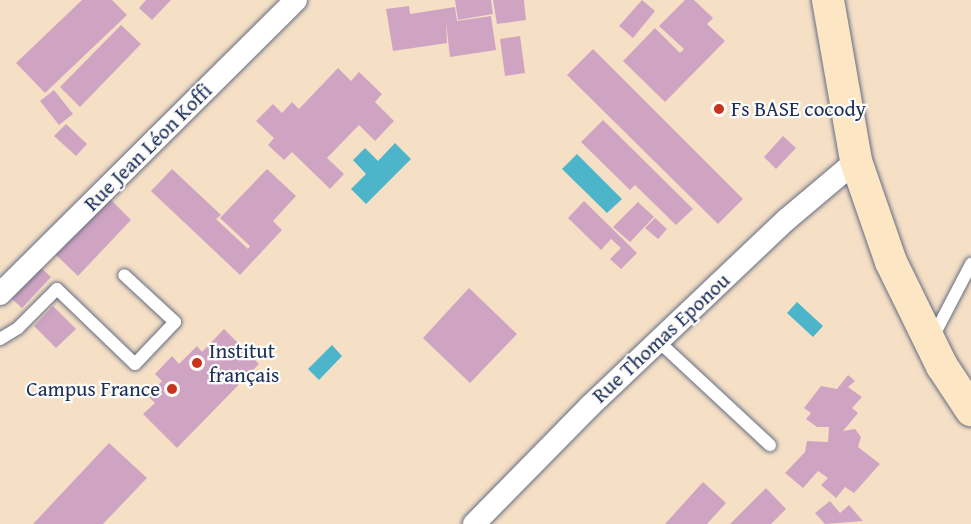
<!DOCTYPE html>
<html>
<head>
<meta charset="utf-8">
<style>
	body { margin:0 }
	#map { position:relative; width:971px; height:524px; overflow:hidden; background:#f5e0c6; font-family:"Gentium Book Plus",serif }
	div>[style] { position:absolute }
	.water>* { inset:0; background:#4cb5ca }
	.building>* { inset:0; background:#cfa4c2 }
	.roads { filter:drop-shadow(0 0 2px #676d82) drop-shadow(0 0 2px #676d82) }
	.lane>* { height:12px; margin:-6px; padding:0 6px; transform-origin:6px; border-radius:6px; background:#fff }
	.street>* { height:22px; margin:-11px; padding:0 11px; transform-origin:11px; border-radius:11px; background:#fff }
	.secondary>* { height:32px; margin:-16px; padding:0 16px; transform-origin:16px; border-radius:16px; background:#fce6c4 }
	.dots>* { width:16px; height:16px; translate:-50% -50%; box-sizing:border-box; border:3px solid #fdfcf7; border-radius:50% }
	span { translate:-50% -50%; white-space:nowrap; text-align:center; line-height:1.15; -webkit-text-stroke:4.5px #fdfcf7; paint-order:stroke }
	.poi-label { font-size:21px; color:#1b2f5e }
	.left { translate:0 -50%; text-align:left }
	.right { translate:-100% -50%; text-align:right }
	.street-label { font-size:21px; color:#1b2f5e }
</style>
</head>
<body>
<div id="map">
	<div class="water">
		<div style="clip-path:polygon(395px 143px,411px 159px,366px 204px,351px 189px,366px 174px,353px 160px,365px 148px,378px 161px)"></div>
		<div style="clip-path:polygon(577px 154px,622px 199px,607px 213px,562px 169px)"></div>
		<div style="clip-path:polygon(797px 302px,823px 326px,813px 337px,787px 313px)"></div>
		<div style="clip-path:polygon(332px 345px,342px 356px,319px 380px,308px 369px)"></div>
	</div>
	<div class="building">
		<div style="clip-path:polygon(82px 0,112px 0,127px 15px,45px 93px,16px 63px)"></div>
		<div style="clip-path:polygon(146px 0,171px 0,152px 20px,139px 8px)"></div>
		<div style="clip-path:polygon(455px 0,491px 0,493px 14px,458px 20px)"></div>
		<div style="clip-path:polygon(493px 0,524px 0,526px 20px,497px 24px)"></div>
		<div style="clip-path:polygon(642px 0,655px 11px,633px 38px,619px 26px)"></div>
		<div style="clip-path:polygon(685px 0,694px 0,713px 18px,707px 24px,725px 41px,665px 102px,623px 61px,655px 28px,680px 53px,684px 49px,659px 26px)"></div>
		<div style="clip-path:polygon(409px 6px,410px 14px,455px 7px,457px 21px,491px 16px,496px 50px,450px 57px,446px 22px,447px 43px,393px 51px,386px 9px)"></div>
		<div style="clip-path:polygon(121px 25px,141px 44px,80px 107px,60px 87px)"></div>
		<div style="clip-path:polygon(520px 36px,525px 73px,505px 76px,500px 39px)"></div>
		<div style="clip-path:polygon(593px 49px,743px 199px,718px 224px,567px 75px)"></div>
		<div style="clip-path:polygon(338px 68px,351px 81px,359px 72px,382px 94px,375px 102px,394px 121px,375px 141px,359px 125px,327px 158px,344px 174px,330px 189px,292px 152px,284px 160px,268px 145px,274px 138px,256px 121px,273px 104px,282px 113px,292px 102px,299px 109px)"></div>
		<div style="clip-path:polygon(54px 90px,73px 114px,59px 125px,40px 101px)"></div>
		<div style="clip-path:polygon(603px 120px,693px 209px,676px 225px,635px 185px,630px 190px,581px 142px)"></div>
		<div style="clip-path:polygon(66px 124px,87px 144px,76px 156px,54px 136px)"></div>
		<div style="clip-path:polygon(783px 136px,796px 148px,776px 169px,764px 157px)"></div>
		<div style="clip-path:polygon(172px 169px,221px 215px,216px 219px,248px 249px,250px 246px,220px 218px,267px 169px,296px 196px,273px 221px,282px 230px,240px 275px,151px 191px)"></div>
		<div style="clip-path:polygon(109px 198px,131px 220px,78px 276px,55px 254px)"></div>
		<div style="clip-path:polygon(584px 201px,637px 253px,621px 269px,610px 259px,621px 248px,611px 239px,601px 250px,568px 218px)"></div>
		<div style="clip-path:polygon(638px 202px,654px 217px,630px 242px,613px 227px)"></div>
		<div style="clip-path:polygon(655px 218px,667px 229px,658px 239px,645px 228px)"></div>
		<div style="clip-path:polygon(41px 268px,51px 277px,22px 308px,12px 299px)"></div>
		<div style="clip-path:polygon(469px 288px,517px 334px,470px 383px,423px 338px)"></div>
		<div style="clip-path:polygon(53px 306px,76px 329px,56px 348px,34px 326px)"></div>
		<div style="clip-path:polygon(224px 329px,259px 364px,177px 448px,143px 414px,155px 403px,148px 396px,162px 381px,155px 374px,172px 356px,179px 364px,197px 346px,202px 352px)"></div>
		<div style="clip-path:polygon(848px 375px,855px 381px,848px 387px,862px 397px,852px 408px,858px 413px,843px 431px,855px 429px,861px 437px,858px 447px,880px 464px,854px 493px,845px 487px,836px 498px,821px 485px,828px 478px,818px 471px,803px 488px,785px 473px,805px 452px,807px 441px,828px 442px,829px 427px,817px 427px,806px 419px,811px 413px,804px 408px,821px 386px,837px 389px)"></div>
		<div style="clip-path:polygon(109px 443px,147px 478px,103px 524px,33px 524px)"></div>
		<div style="clip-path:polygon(703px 482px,726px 503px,707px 524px,665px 524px)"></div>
		<div style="clip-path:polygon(766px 488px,786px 509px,771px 524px,730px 524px)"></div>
		<div style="clip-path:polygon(830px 501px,840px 513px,849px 505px,863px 521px,825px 524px,815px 513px)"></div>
	</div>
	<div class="roads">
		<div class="lane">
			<div style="left:0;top:339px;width:21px;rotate:-31deg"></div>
			<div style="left:18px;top:328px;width:55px;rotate:-45deg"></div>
			<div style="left:57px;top:289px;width:108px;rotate:43.9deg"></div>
			<div style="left:135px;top:364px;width:58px;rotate:-46.4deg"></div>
			<div style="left:175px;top:322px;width:69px;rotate:-137.3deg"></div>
			<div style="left:932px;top:339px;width:85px;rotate:-62.5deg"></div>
			<div style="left:658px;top:341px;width:153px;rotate:42.9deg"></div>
		</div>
		<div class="street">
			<div style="left:0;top:294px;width:417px;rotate:-44.8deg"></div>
			<div style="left:474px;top:524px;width:165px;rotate:-45.5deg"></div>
			<div style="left:590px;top:406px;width:270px;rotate:-43.5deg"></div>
			<div style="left:786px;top:220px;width:92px;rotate:-40.1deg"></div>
		</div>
		<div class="secondary">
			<div style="left:828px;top:0;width:163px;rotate:80.1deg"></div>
			<div style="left:856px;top:161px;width:107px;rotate:70.9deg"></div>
			<div style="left:891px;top:262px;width:116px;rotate:63.9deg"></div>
			<div style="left:942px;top:366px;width:53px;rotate:56.6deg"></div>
		</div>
	</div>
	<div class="dots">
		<div style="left:719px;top:109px;background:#c8321e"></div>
		<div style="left:197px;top:363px;background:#c8321e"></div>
		<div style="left:172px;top:389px;background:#c8321e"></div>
	</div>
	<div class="poi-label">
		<span class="left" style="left:731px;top:109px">Fs BASE cocody</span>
		<span class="left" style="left:209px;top:363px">Institut<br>français</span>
		<span class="right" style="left:160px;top:389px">Campus France</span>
	</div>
	<div class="street-label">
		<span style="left:148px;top:147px;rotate:-45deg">Rue Jean Léon Koffi</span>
		<span style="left:661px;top:338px;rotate:-43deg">Rue Thomas Eponou</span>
	</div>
</div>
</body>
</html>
